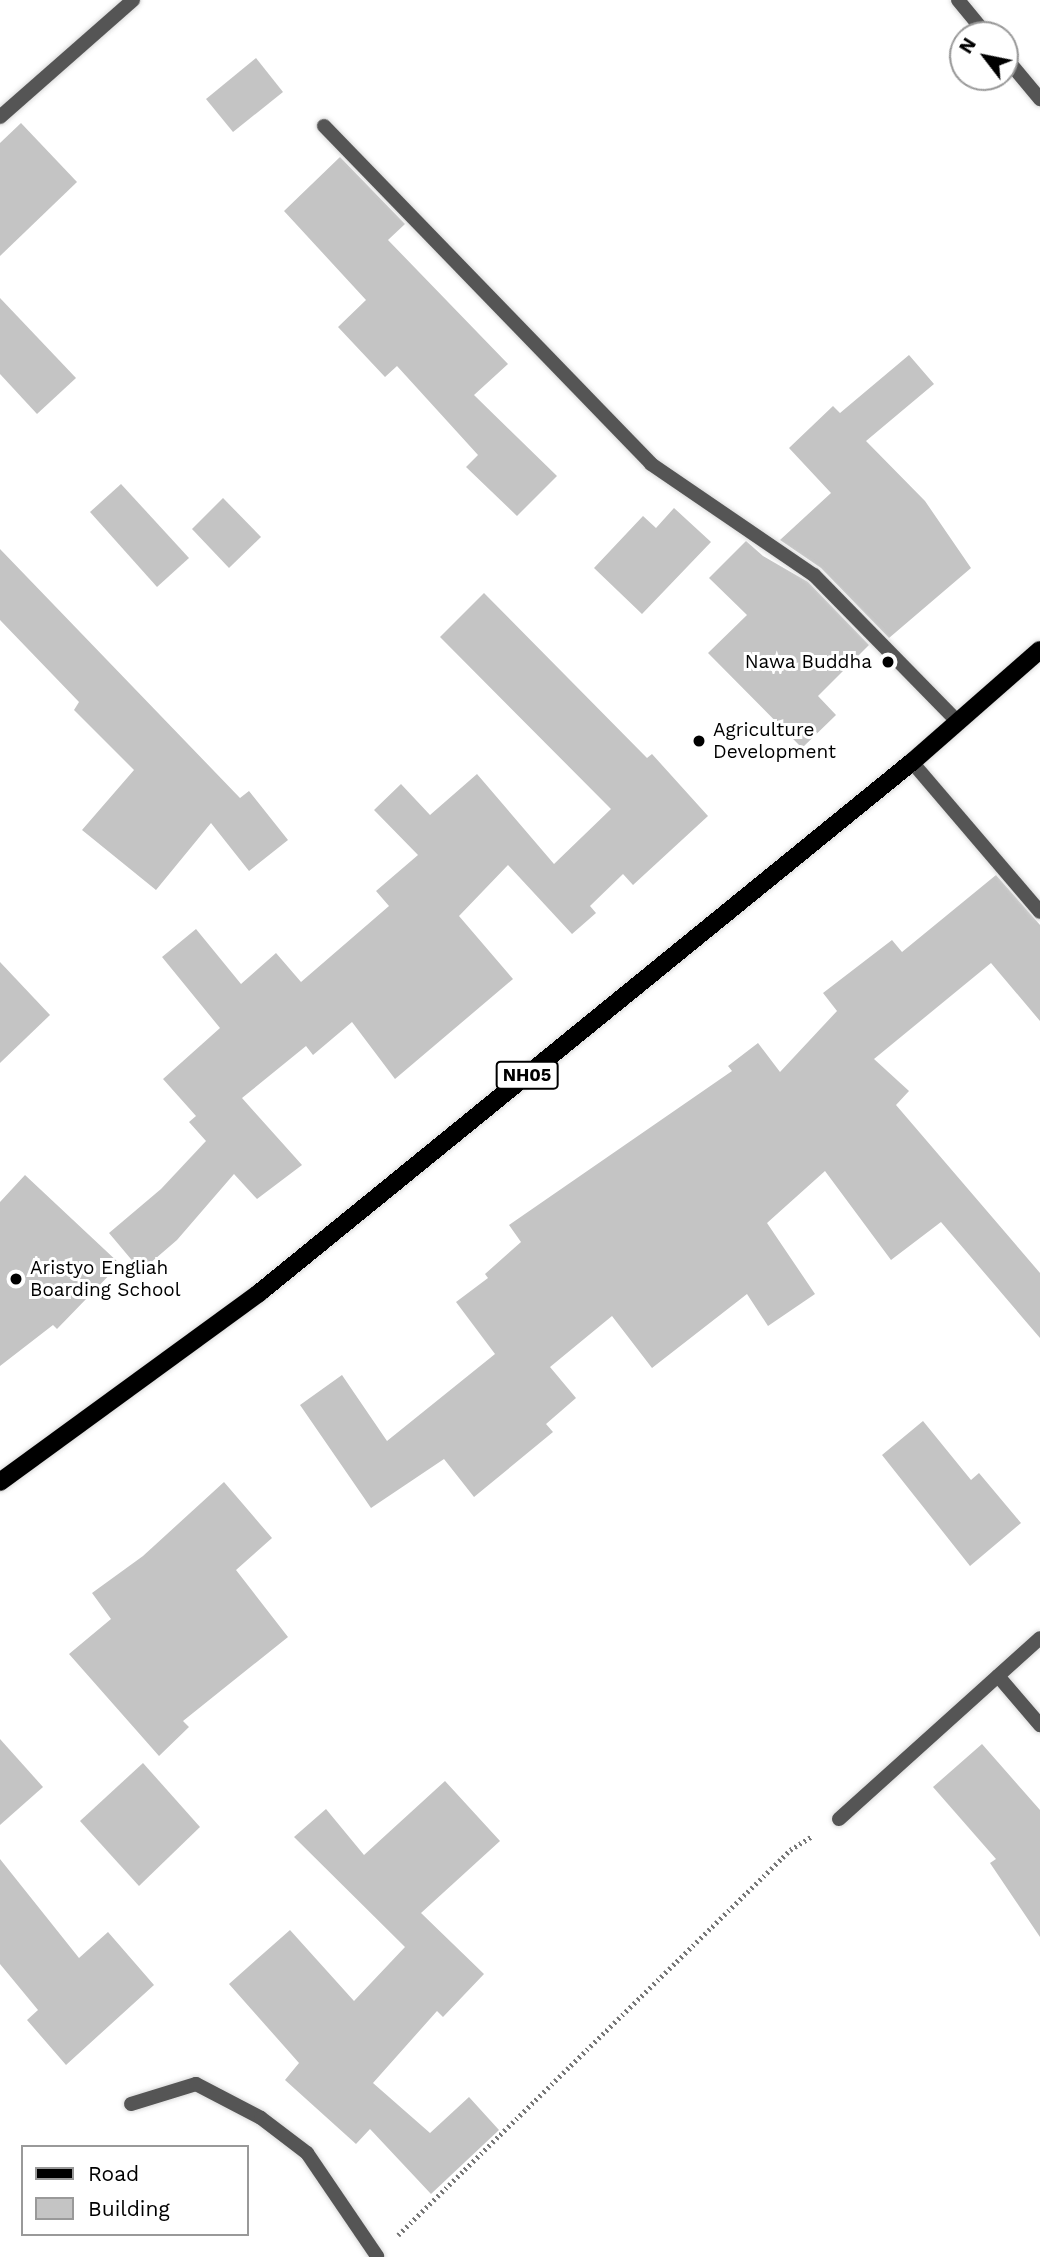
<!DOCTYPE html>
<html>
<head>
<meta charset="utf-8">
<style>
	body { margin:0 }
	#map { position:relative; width:1040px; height:2257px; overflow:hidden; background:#fff; font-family:"Work Sans",sans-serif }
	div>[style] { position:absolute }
	.building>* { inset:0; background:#c4c4c4 }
	.path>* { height:4.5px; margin-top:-2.25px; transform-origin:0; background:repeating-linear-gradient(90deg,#777 0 2px,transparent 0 5.5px) }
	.roads { filter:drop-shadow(0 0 2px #dbdbdb) drop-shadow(0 0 2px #dbdbdb) }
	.service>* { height:14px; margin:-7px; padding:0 7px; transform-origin:7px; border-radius:7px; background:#555 }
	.minor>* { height:14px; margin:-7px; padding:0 7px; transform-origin:7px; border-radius:7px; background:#555 }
	.primary>* { height:18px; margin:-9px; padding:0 9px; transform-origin:9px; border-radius:9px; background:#000 }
	.dots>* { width:19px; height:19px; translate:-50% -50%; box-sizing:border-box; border:4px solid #fff; border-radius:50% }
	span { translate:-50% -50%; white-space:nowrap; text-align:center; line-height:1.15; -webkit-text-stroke:6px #fff; paint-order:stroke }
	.shield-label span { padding:2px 5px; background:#fff; border:2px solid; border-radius:5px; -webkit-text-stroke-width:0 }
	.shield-label { font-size:18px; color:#000; font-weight:700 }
	.poi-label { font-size:19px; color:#000 }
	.right { translate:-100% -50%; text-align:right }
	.left { translate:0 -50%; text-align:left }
	.legend { position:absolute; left:21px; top:2145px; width:228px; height:91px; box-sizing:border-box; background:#fff; border:2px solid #999; margin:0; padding:9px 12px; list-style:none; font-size:21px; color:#000 }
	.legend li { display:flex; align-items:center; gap:14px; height:35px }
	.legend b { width:35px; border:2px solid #999 }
	.north { position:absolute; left:949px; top:21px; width:70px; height:70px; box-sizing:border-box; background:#fff; border:2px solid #999; border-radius:50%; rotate:302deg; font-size:19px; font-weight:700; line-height:28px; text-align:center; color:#000 }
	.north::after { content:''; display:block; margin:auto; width:24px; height:32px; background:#000; clip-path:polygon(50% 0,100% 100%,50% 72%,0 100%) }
</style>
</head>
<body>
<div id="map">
	<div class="building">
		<div style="clip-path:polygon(256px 58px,283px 92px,233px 132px,206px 99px)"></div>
		<div style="clip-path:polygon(21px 123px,77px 182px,0 256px,0 143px)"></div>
		<div style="clip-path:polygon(340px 157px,405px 224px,388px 240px,508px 364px,474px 395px,557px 476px,517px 516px,466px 467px,478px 455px,397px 366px,385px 377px,338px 327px,366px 300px,284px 211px)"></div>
		<div style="clip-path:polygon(0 298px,76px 378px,37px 414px,0 374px)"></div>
		<div style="clip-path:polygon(909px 355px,934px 384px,866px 441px,925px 501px,971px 568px,889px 638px,821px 568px,780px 540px,831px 493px,789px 448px,833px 406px,840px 413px)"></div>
		<div style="clip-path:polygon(121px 484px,189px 558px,157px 587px,90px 512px)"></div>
		<div style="clip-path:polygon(223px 498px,261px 537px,229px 568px,192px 529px)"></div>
		<div style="clip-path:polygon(674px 508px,711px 542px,642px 614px,594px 568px,643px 516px,656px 528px)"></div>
		<div style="clip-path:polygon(746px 541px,763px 556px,808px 582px,869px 645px,818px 696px,836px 715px,802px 748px,708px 653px,747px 615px,709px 578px)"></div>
		<div style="clip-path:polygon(0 549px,240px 798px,249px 791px,288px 840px,249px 871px,211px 823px,156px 890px,82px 830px,134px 770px,74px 710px,79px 702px,0 620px)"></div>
		<div style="clip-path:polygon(484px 593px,647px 758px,652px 754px,708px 816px,633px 885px,623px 874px,590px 906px,596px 913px,572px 934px,508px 865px,459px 916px,513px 979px,395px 1079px,352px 1022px,313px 1055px,306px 1046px,242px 1098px,302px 1165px,257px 1199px,234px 1174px,177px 1240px,141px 1271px,109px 1233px,161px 1189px,206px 1141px,189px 1122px,196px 1116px,163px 1079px,220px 1028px,162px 957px,196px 929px,241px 984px,276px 953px,301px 982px,389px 906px,376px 891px,418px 855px,374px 810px,401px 784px,430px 815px,477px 774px,554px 864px,611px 809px,440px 637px)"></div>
		<div style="clip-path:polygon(996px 875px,1040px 925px,1040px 1021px,991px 963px,874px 1059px,909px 1091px,896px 1105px,1040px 1273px,1040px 1338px,941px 1222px,891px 1260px,825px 1171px,767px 1223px,815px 1294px,768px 1326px,747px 1294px,652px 1368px,612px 1316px,550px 1367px,576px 1398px,546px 1424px,553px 1432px,474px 1497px,444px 1459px,371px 1508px,300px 1405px,342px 1375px,387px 1441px,495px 1354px,456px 1302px,488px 1278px,485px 1274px,521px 1242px,509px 1225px,732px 1071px,728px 1066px,758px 1043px,780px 1072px,837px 1011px,823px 993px,892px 940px,902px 952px)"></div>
		<div style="clip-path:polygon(0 962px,50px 1015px,0 1063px)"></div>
		<div style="clip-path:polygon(25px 1175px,120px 1264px,57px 1329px,53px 1325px,0 1366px,0 1202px)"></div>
		<div style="clip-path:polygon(923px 1421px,971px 1480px,979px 1473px,1021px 1523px,970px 1566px,882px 1455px)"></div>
		<div style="clip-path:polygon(224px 1482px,272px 1538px,236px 1570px,288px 1637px,183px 1721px,189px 1727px,159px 1756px,69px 1654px,111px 1619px,92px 1593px,143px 1556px)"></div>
		<div style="clip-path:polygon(0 1739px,43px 1787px,0 1825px)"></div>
		<div style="clip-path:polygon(982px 1744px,1040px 1810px,1040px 1937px,990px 1863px,996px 1859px,933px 1787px)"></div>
		<div style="clip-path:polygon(143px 1763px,200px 1827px,139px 1886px,80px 1821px)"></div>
		<div style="clip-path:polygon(445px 1781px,500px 1841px,421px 1913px,484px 1974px,443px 2017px,437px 2011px,373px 2083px,430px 2133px,469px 2097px,499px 2130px,431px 2194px,370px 2129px,356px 2144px,285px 2080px,299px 2063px,229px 1984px,290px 1930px,354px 2001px,405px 1947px,294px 1837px,326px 1809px,364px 1855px)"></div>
		<div style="clip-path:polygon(0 1859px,79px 1958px,108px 1932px,154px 1985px,66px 2065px,27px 2020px,38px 2010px,0 1964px)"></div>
	</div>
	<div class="path">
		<div style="left:398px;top:2235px;width:549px;rotate:-44.48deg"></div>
		<div style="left:790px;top:1850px;width:26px;rotate:-32deg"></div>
	</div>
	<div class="roads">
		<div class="service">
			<div style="left:131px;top:2104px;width:68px;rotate:-17.1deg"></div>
			<div style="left:196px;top:2084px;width:73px;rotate:27.6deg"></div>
			<div style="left:261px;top:2118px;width:58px;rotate:37.3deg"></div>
			<div style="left:307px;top:2153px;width:125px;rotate:55.8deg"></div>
		</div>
		<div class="minor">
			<div style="left:958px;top:0;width:45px;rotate:50.4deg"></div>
			<div style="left:1005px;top:57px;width:55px;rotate:50.2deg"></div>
			<div style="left:0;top:117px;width:177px;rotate:-41.3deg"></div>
			<div style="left:324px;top:126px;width:470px;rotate:45.9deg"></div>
			<div style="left:651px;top:464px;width:197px;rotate:34.3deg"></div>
			<div style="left:814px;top:575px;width:204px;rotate:45.6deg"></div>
			<div style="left:912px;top:762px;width:197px;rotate:49.5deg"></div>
			<div style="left:998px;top:1676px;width:65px;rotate:49.4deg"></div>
			<div style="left:839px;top:1819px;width:270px;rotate:-42deg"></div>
			<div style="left:376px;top:2257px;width:1px;rotate:-45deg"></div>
		</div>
		<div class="primary">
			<div style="left:0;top:1482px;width:321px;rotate:-36.1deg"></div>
			<div style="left:259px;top:1293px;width:842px;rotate:-39.12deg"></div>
			<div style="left:912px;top:762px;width:170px;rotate:-41.2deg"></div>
		</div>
	</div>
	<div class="dots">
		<div style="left:888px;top:662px;background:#000"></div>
		<div style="left:699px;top:741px;background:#000"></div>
		<div style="left:16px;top:1279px;background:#000"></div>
	</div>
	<div class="shield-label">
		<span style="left:527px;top:1075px">NH05</span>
	</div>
	<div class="poi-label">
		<span class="right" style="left:872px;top:662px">Nawa Buddha</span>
		<span class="left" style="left:713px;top:741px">Agriculture<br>Development</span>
		<span class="left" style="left:30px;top:1279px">Aristyo Engliah<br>Boarding School</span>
	</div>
	<ul class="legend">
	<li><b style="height:9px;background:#000"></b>Road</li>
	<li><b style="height:19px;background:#c4c4c4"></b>Building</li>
	</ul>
	<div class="north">N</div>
</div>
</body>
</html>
